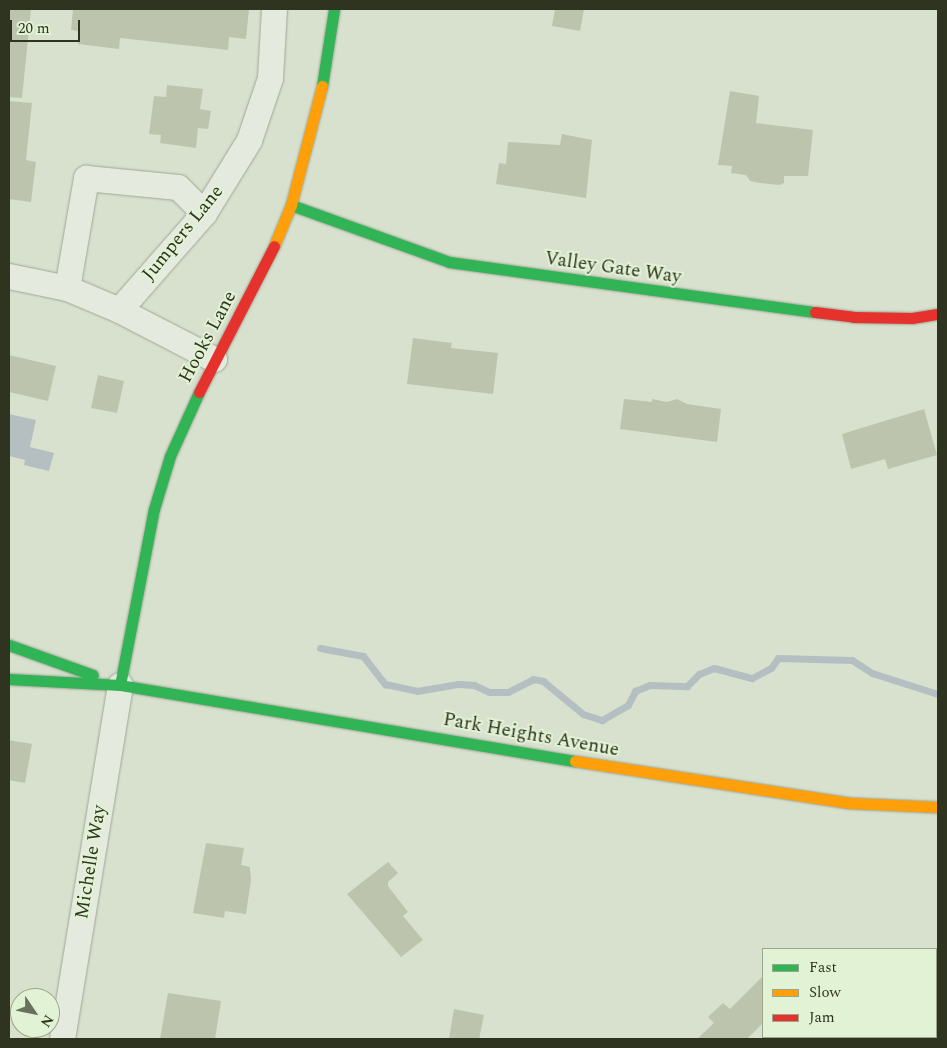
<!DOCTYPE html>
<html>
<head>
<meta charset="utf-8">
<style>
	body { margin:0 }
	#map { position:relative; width:947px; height:1048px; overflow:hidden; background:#d7e1cd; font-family:Spectral,serif }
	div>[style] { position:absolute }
	.water>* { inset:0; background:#b5bfc2 }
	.stream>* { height:7px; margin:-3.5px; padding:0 3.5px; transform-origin:3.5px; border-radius:3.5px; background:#b5bfc2 }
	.building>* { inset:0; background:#bdc4ae }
	.roads { filter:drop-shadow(0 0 1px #9fa796) drop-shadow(0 0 1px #9fa796) }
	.street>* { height:25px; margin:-12.5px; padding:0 12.5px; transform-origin:12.5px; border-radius:12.5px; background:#e4eade }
	.fast>* { height:11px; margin:-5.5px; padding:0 5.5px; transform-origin:5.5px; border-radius:5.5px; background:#30b455 }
	.slow>* { height:11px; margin:-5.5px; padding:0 5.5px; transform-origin:5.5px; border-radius:5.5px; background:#ff9f0a }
	.jam>* { height:11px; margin:-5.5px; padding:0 5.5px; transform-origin:5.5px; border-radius:5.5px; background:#e5322d }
	span { translate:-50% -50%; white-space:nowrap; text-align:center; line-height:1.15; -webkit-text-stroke:4px #e2f2d4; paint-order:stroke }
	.street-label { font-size:19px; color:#2e341f }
	.frame { position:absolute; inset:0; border:10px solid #2e341f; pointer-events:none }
	.legend { position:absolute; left:762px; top:948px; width:175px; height:90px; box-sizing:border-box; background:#e2f2d4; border:1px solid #9aa68c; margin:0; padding:6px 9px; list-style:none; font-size:15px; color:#2e341f }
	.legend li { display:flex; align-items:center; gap:10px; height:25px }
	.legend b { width:25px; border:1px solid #9aa68c }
	.north { position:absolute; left:10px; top:988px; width:50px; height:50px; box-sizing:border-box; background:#e2f2d4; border:1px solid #9aa68c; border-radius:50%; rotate:124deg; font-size:14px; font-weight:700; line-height:20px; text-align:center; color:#2e341f }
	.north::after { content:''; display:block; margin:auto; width:18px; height:22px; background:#69715c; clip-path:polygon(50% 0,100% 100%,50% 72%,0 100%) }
	.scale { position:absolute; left:10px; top:20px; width:70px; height:22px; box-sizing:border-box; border:2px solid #2e341f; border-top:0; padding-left:6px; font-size:15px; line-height:18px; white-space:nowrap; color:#2e341f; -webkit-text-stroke:4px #e2f2d4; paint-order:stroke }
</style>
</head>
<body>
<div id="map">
	<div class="water">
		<div style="clip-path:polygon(9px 414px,36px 420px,30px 447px,54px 453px,49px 471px,24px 465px,25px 460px,9px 456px)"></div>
	</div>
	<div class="stream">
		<div style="left:320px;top:648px;width:44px;rotate:10.5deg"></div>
		<div style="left:363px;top:656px;width:36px;rotate:52deg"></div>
		<div style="left:385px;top:684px;width:33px;rotate:12deg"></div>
		<div style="left:417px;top:691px;width:42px;rotate:-9.7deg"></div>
		<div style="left:458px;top:684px;width:16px;rotate:4deg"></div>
		<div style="left:474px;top:685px;width:17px;rotate:25deg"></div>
		<div style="left:489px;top:692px;width:19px"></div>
		<div style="left:508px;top:692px;width:28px;rotate:-27deg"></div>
		<div style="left:533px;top:679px;width:10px;rotate:11deg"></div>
		<div style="left:543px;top:681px;width:52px;rotate:39.5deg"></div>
		<div style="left:583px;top:714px;width:20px;rotate:18deg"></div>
		<div style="left:602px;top:720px;width:30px;rotate:-30deg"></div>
		<div style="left:628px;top:705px;width:16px;rotate:-63deg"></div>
		<div style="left:635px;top:691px;width:16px;rotate:-22deg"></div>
		<div style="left:650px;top:685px;width:37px;rotate:2deg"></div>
		<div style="left:687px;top:686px;width:17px;rotate:-45deg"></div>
		<div style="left:699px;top:674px;width:16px;rotate:-22deg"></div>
		<div style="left:714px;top:668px;width:39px;rotate:15deg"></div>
		<div style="left:752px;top:678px;width:21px;rotate:-28deg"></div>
		<div style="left:771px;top:668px;width:12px;rotate:-55deg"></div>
		<div style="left:778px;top:658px;width:74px;rotate:1.5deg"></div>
		<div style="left:852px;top:660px;width:24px;rotate:33deg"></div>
		<div style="left:872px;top:673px;width:69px;rotate:17.7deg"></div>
	</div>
	<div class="building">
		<div style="clip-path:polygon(9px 9px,31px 9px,22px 98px,9px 97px)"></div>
		<div style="clip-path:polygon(73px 9px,249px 9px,246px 39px,229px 37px,228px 50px,120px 38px,119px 49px,78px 44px,80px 31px,71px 30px)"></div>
		<div style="clip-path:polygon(555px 9px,584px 9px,580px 31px,552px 26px)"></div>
		<div style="clip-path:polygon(167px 85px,203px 89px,200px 109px,211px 111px,208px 129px,198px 128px,196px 148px,160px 143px,161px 135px,149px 134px,154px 96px,166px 97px)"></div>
		<div style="clip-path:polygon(730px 91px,759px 96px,756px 123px,813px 130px,808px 176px,784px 176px,784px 183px,779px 185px,760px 183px,750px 181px,746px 175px,731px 173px,732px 166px,718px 165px)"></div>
		<div style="clip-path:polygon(9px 101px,32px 103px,26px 160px,36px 162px,31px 202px,9px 199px)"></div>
		<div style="clip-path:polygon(562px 134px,592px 140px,586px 198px,496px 184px,499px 163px,506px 164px,508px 142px,560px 145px)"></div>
		<div style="clip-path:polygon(413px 338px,452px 343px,451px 348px,498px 353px,493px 394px,407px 384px)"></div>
		<div style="clip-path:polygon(9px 355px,56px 366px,48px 401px,9px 392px)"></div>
		<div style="clip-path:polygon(98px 375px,124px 381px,117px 413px,91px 408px)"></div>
		<div style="clip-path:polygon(624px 399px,652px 402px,652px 399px,667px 402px,677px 399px,687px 404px,721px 409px,717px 442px,620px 429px)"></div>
		<div style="clip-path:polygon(924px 409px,937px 455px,888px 469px,885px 459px,851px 469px,842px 434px)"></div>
		<div style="clip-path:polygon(9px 740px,32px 744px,25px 783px,9px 780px)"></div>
		<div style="clip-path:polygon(206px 843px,244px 848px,241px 865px,250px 867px,251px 880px,246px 914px,225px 911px,224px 918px,193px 913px)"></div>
		<div style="clip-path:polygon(388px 862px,398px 873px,388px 882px,388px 886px,408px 912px,403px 916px,423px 940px,401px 957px,347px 894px)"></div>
		<div style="clip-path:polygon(763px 976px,763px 1023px,747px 1039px,697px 1039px,714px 1023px,708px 1017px,723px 1003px,730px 1009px)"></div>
		<div style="clip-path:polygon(168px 993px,221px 1001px,215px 1039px,160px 1039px)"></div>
		<div style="clip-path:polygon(454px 1009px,484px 1015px,479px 1039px,449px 1039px)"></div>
	</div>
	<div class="roads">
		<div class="street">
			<div style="left:9px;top:276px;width:59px;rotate:11.7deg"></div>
			<div style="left:67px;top:288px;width:56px;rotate:22.9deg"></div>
			<div style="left:119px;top:310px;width:107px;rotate:27.3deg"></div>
			<div style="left:67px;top:288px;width:112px;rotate:-80.2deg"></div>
			<div style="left:86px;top:178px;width:92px;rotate:5.6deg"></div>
			<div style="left:178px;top:187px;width:37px;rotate:45deg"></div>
			<div style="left:119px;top:310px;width:129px;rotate:-48.8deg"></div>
			<div style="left:204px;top:213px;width:86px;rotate:-58.3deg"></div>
			<div style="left:249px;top:140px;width:65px;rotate:-71.3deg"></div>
			<div style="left:270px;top:78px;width:69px;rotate:-86.7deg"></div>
			<div style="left:62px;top:1039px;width:359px;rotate:-80.7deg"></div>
		</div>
		<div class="fast">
			<div style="left:322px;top:86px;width:78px;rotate:-81.1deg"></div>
			<div style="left:291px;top:205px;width:168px;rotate:19.8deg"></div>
			<div style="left:449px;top:262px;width:369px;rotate:7.8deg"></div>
			<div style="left:9px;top:645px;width:89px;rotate:19.7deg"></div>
			<div style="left:9px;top:679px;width:111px;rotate:3.1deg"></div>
			<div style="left:120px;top:685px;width:461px;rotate:9.5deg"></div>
			<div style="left:120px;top:685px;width:179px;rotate:-79.1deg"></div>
			<div style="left:154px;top:509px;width:55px;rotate:-73.2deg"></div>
			<div style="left:170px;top:456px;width:70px;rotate:-65.6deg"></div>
		</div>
		<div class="slow">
			<div style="left:274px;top:246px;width:44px;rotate:-67.5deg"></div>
			<div style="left:291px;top:205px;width:123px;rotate:-75.4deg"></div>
			<div style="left:575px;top:761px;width:278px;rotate:8.7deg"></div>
			<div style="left:850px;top:803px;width:88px;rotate:2.6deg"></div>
		</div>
		<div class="jam">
			<div style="left:815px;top:312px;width:38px;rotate:7deg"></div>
			<div style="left:853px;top:317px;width:59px;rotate:1deg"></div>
			<div style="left:912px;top:318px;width:26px;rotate:-9deg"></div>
			<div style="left:199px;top:392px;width:164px;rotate:-62.8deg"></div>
		</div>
	</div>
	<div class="street-label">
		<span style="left:183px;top:233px;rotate:-51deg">Jumpers Lane</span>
		<span style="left:613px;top:268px;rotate:8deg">Valley Gate Way</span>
		<span style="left:208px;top:337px;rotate:-62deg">Hooks Lane</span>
		<span style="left:531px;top:735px;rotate:10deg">Park Heights Avenue</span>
		<span style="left:91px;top:862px;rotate:-81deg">Michelle Way</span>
	</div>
	<div class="frame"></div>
	<ul class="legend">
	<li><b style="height:6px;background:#30b455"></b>Fast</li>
	<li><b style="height:6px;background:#ff9f0a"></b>Slow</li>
	<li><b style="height:6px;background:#e5322d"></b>Jam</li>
	</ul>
	<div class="north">N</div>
	<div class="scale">20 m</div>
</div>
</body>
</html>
